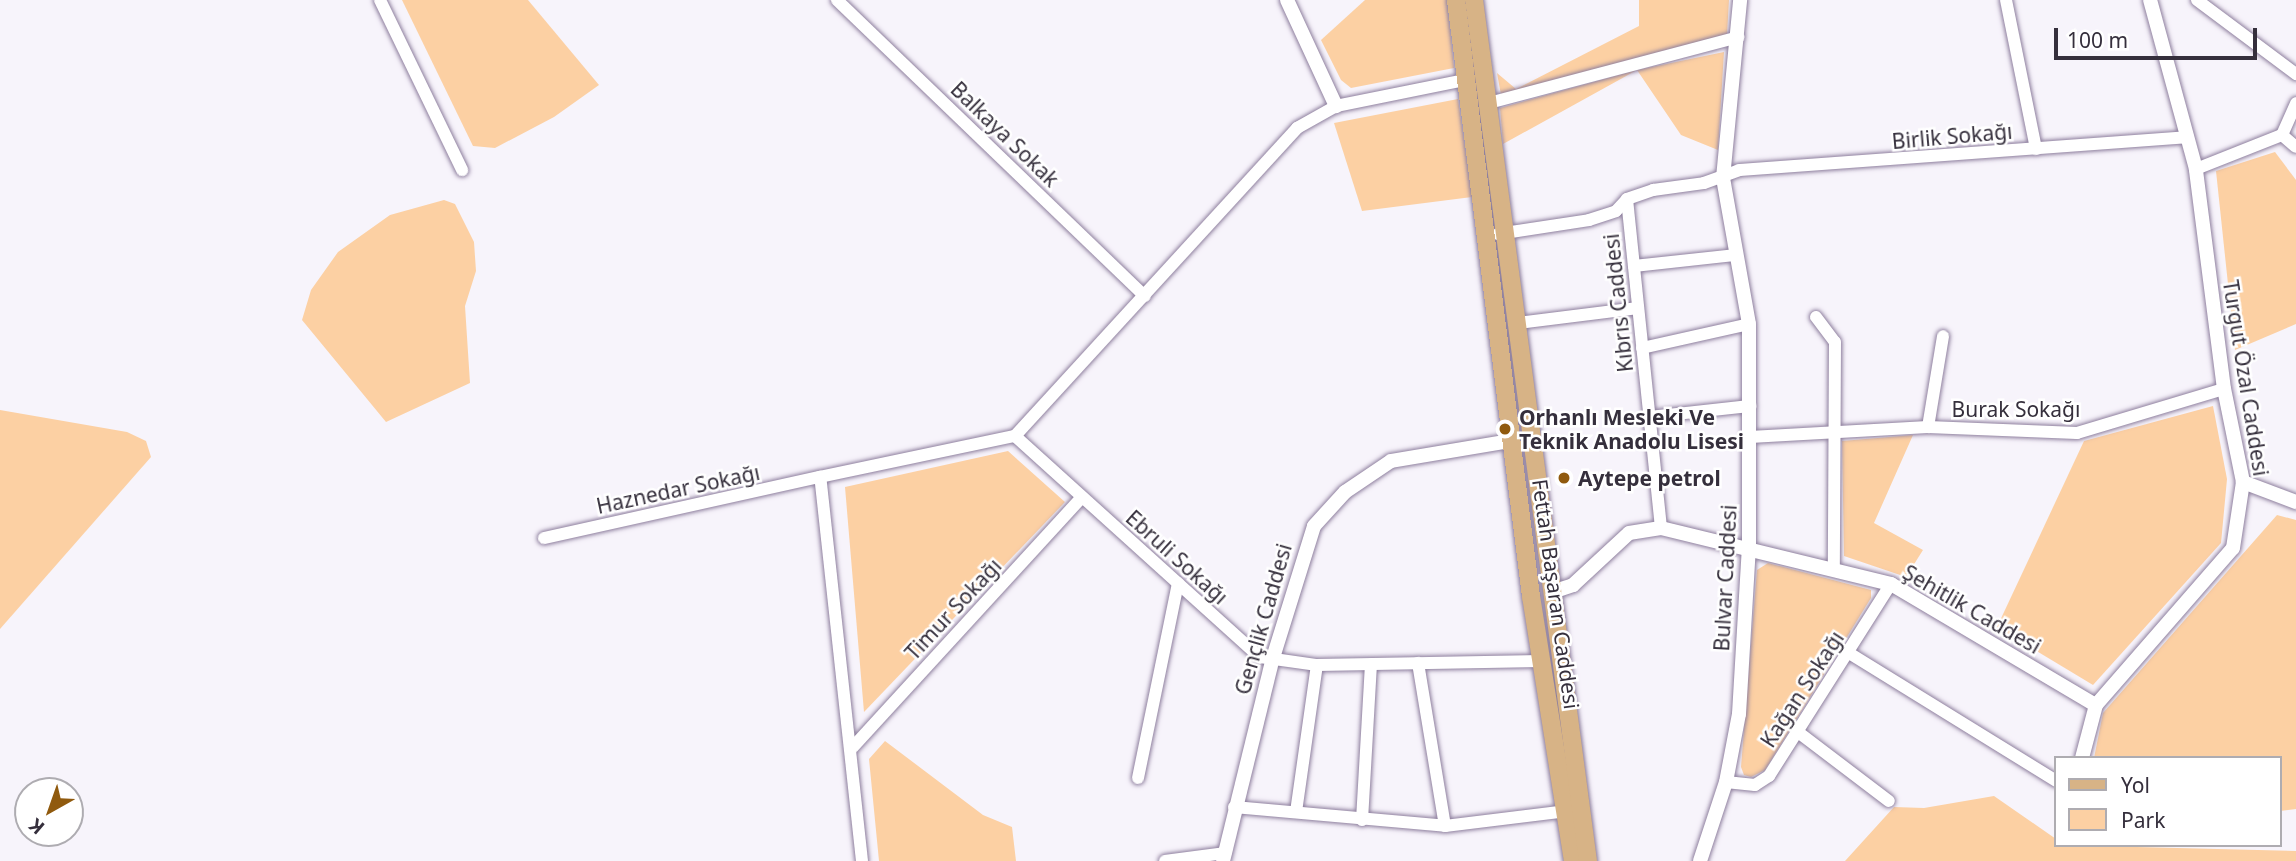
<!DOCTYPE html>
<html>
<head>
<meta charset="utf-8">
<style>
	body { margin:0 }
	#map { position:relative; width:2296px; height:861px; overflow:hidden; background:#f7f4fb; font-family:"Noto Sans",sans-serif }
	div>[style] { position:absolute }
	.green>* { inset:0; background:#fcd0a3 }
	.roads { filter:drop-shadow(0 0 2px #8e7f9e) drop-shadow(0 0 2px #8e7f9e) }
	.minor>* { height:12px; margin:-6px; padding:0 6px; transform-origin:6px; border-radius:6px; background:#fff }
	.tertiary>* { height:14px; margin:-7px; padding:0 7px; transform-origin:7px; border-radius:7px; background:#fff }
	.primary>* { height:18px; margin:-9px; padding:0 9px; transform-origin:9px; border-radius:9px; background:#d7b386 }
	.dots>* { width:19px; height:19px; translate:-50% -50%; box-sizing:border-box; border:4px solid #fff; border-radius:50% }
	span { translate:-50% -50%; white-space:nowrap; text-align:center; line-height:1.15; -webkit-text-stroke:5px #fff; paint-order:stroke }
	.street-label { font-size:21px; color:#352f3c }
	.poi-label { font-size:21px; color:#352f3c; font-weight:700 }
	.left { translate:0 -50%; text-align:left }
	.legend { position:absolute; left:2054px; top:756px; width:228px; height:91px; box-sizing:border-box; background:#fff; border:2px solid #aeacb1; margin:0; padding:9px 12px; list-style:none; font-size:21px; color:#352f3c }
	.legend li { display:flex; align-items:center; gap:14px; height:35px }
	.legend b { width:35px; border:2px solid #aeacb1 }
	.north { position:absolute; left:14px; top:777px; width:70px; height:70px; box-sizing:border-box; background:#fff; border:2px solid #aeacb1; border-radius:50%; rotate:220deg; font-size:19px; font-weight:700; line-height:28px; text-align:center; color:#352f3c }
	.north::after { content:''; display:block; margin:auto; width:24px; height:32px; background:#905a0e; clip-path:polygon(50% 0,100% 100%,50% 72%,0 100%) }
	.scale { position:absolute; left:2054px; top:28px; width:203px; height:32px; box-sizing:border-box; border:4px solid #352f3c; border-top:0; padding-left:9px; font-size:21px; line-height:24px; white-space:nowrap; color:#352f3c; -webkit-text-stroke:5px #fff; paint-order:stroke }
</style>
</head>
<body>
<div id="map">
	<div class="green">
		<div style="clip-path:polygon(402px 0,528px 0,599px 85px,554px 117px,495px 148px,473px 146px)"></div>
		<div style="clip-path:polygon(1365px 0,1447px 0,1454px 68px,1351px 88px,1341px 80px,1321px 40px)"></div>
		<div style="clip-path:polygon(1639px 0,1729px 0,1727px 35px,1501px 95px,1497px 73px,1516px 89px,1639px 26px)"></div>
		<div style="clip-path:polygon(1724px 52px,1718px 150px,1681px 135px,1637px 70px,1503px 144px,1500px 108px,1637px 70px)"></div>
		<div style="clip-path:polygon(1458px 99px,1472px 197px,1362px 211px,1334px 123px)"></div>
		<div style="clip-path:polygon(2275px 152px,2296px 180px,2296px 324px,2235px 350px,2216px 171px)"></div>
		<div style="clip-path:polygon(444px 200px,455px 204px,474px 242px,476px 271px,465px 306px,470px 383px,386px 422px,302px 320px,311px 290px,338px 252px,390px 215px)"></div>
		<div style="clip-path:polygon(2213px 406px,2227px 479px,2221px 543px,2093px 685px,1997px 627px,2084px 441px)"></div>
		<div style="clip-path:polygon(0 410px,127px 432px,146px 441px,151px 457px,0 629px)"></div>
		<div style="clip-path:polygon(1913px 435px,1874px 523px,1923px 550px,1906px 577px,1844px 556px,1842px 441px)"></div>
		<div style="clip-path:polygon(1008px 451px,1065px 502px,864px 712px,845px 487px)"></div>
		<div style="clip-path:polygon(2277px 515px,2296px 520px,2296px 809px,2280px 811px,2280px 758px,2094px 758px,2103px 713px)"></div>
		<div style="clip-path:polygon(1768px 563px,1871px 590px,1871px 598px,1765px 770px,1751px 777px,1744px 775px,1741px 767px,1757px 570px)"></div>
		<div style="clip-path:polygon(885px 741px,983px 815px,1012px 827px,1016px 861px,879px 861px,869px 759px)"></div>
		<div style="clip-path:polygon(1994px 796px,2056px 839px,2056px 845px,2296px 851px,2296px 861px,1845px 861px,1894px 807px,1924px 808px)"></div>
	</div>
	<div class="roads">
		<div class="minor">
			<div style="left:380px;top:0;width:189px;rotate:64.2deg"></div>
			<div style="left:837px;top:0;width:427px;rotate:43.9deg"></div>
			<div style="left:2006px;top:0;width:152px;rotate:78.6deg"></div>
			<div style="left:2197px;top:0;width:124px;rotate:36.8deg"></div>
			<div style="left:1489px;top:103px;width:258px;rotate:-14.8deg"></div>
			<div style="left:2282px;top:135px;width:18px;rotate:41deg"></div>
			<div style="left:2196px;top:169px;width:92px;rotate:-21.6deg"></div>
			<div style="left:2282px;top:135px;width:35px;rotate:-66deg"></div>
			<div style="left:1627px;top:199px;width:331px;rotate:84.1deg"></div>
			<div style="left:1498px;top:234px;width:92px;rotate:-8.7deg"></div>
			<div style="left:1589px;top:220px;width:28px;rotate:-18deg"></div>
			<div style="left:1616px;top:211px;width:16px;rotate:-47deg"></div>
			<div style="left:1627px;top:199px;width:28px;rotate:-19deg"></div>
			<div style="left:1653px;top:190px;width:51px;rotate:-7.8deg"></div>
			<div style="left:1704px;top:183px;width:37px;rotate:-20deg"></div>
			<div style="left:1739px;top:170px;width:449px;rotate:-4.2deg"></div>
			<div style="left:1634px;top:266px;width:103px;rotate:-6.2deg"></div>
			<div style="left:1816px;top:317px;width:31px;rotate:53deg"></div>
			<div style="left:1835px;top:342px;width:227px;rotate:90.3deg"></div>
			<div style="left:1518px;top:323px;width:121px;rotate:-7.1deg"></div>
			<div style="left:1642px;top:348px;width:110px;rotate:-12.6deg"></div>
			<div style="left:1649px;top:417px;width:102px;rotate:-6.2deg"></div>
			<div style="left:1928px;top:427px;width:149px;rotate:2.3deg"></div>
			<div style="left:2077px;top:433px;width:153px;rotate:-16.7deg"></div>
			<div style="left:1015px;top:436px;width:330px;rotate:42.1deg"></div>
			<div style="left:1260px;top:657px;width:58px;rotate:8deg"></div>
			<div style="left:1317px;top:665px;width:224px;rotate:-1deg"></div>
			<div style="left:1750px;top:437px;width:178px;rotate:-3.2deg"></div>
			<div style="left:1928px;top:427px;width:92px;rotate:-80.6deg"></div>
			<div style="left:544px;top:538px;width:283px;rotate:-12.5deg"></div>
			<div style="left:1849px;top:653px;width:243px;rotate:31.7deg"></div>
			<div style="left:1418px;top:663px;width:165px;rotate:80.6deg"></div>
			<div style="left:1798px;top:732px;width:114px;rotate:37.2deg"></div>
			<div style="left:853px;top:747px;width:339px;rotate:-47.5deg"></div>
			<div style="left:1138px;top:778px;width:199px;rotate:-78.4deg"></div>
			<div style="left:1726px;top:782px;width:29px;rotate:6deg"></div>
			<div style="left:1755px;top:785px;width:17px;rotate:-33deg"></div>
			<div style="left:1769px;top:776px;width:227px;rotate:-57.6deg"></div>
			<div style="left:1234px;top:807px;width:212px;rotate:5.1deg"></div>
			<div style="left:1445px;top:826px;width:123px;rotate:-7deg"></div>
			<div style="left:1296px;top:812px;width:148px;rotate:-81.9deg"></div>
			<div style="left:1362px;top:820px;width:156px;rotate:-86.7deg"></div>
			<div style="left:862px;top:861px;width:386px;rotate:-96.2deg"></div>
			<div style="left:820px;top:477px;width:199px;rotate:-11.9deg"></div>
			<div style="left:1015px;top:436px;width:418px;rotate:-47.5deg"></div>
			<div style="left:1297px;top:128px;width:45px;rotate:-29.4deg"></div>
			<div style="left:1336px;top:106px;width:132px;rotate:-11.4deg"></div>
			<div style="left:1165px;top:861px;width:61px;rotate:-7.6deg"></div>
		</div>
		<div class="tertiary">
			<div style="left:1287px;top:0;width:117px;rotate:65.2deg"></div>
			<div style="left:2243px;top:482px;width:57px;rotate:20.7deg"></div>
			<div style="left:1552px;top:592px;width:22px;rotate:-18deg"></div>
			<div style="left:1573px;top:585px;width:76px;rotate:-42.9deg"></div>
			<div style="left:1629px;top:533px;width:32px;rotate:-9deg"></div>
			<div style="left:1661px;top:528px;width:237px;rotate:13.7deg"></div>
			<div style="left:1891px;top:584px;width:238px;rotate:30.6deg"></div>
			<div style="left:2082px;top:758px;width:55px;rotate:-75.2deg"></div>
			<div style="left:2096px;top:705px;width:208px;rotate:-48.9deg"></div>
			<div style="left:2233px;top:548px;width:67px;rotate:-81.4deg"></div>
			<div style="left:2243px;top:482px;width:95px;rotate:-101.5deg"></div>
			<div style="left:2224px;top:389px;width:222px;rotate:-97.3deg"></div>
			<div style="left:2196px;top:169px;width:175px;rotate:-105.2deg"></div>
			<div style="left:1223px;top:861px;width:206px;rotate:-76.2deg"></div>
			<div style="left:1272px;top:661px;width:141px;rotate:-72.7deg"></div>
			<div style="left:1314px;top:526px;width:46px;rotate:-47.6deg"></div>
			<div style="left:1345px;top:492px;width:55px;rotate:-34deg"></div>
			<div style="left:1391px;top:461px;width:122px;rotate:-9.5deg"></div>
			<div style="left:1700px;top:861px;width:83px;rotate:-71.8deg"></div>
			<div style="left:1726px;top:782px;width:69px;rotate:-79.2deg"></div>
			<div style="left:1739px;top:714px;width:166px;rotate:-86.6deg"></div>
			<div style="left:1749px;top:548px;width:224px;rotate:-90deg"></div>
			<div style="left:1749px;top:324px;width:148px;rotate:-100.1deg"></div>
			<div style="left:1723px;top:178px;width:179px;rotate:-84.5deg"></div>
		</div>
		<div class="primary">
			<div style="left:1456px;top:0;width:601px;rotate:82.83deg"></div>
			<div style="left:1531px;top:596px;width:268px;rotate:81deg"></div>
			<div style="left:1474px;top:0;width:869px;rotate:82.46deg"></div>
		</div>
	</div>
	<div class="dots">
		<div style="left:1505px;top:429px;background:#905a0e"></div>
		<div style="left:1564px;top:478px;background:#905a0e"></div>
	</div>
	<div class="street-label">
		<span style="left:1005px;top:134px;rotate:44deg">Balkaya Sokak</span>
		<span style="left:1952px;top:136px;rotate:-5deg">Birlik Sokağı</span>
		<span style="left:1618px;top:303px;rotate:-96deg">Kıbrıs Caddesi</span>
		<span style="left:2246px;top:378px;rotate:81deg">Turgut Özal Caddesi</span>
		<span style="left:2016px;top:409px">Burak Sokağı</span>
		<span style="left:678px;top:489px;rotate:-12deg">Haznedar Sokağı</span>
		<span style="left:1177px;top:557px;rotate:42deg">Ebruli Sokağı</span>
		<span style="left:1725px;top:578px;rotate:-87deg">Bulvar Caddesi</span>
		<span style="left:1556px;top:594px;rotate:82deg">Fettah Başaran Caddesi</span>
		<span style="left:953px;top:609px;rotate:-47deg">Timur Sokağı</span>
		<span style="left:1972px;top:609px;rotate:30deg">Şehitlik Caddesi</span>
		<span style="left:1263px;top:619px;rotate:-74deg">Gençlik Caddesi</span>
		<span style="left:1802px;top:689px;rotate:-57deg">Kağan Sokağı</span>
	</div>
	<div class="poi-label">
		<span class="left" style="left:1519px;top:429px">Orhanlı Mesleki Ve<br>Teknik Anadolu Lisesi</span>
		<span class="left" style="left:1578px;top:478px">Aytepe petrol</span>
	</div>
	<ul class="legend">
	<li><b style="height:9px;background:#d7b386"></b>Yol</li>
	<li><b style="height:19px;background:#fcd0a3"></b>Park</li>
	</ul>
	<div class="north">K</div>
	<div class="scale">100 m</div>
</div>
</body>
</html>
